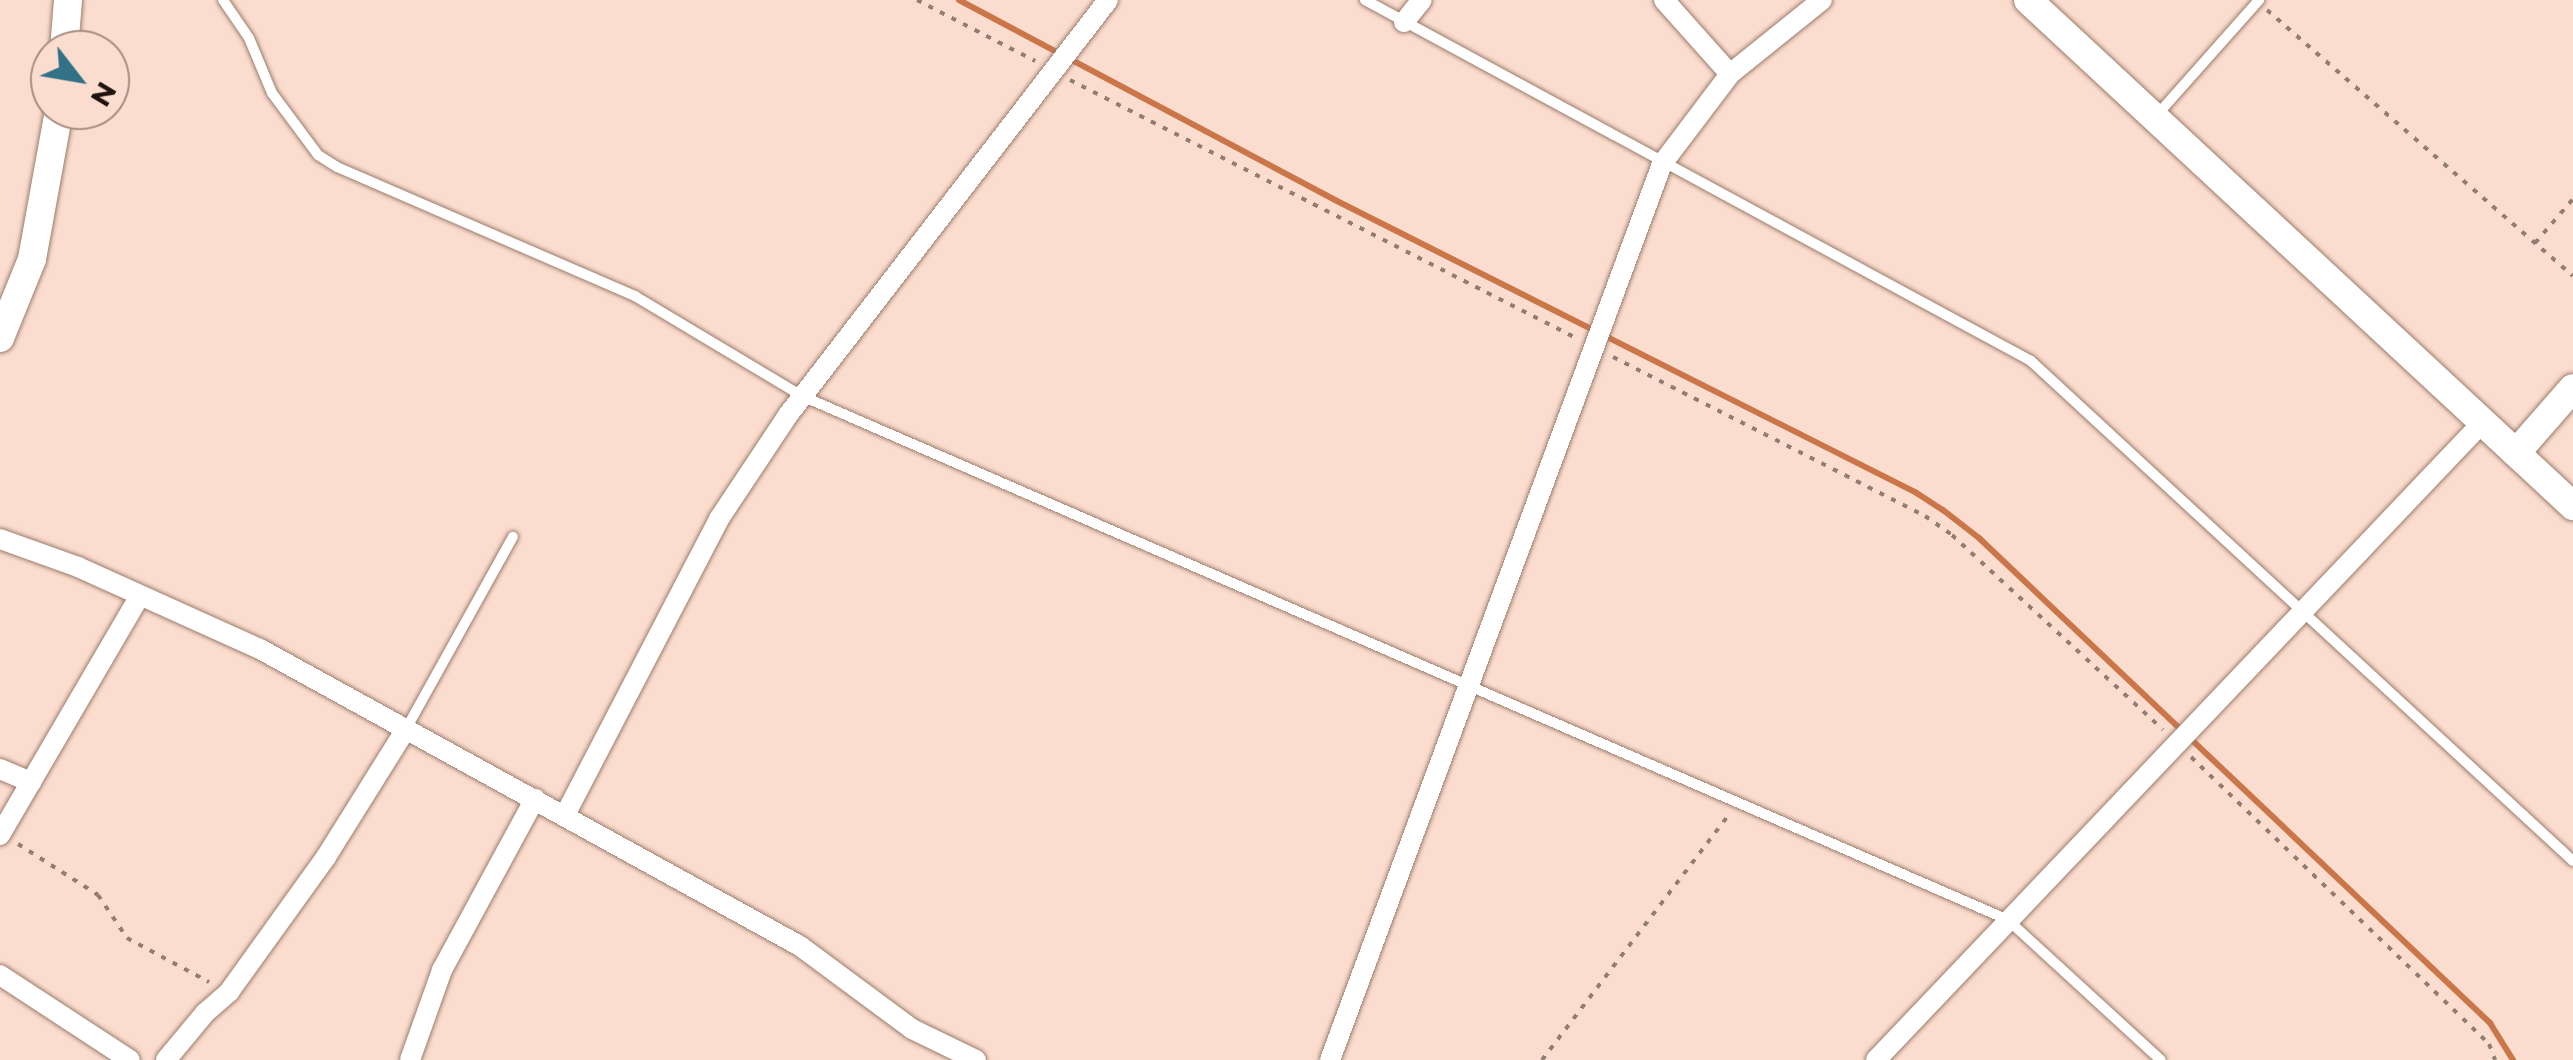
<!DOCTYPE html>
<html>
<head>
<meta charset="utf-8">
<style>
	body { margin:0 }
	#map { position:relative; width:2573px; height:1060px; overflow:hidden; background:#fbddcf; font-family:Montserrat,sans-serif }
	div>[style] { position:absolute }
	.stream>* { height:6px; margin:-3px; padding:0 3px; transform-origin:3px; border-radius:3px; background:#ca7649 }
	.path>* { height:4px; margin-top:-2px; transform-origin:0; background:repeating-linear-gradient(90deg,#927d73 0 5px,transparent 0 13px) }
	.roads { filter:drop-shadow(0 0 2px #9d7c6b) drop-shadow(0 0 2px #9d7c6b) }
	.lane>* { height:10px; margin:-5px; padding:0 5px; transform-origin:5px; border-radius:5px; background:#fff }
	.street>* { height:20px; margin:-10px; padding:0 10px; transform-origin:10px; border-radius:10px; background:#fff }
	.secondary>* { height:28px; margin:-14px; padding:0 14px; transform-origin:14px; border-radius:14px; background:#fff }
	span { translate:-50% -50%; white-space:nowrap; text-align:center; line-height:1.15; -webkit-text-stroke:8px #fbddcf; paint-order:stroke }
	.north { position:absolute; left:30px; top:30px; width:100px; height:100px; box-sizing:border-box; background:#fbddcf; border:2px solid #a38d82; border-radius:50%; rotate:121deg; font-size:28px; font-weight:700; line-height:40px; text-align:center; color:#20140e }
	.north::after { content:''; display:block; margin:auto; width:35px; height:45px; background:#327186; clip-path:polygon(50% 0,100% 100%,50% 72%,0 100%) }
</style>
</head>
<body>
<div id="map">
	<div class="stream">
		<div style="left:959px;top:0;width:426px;rotate:28deg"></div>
		<div style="left:1335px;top:200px;width:649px;rotate:26.72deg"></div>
		<div style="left:1915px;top:492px;width:33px;rotate:33deg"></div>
		<div style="left:1943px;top:510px;width:46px;rotate:37.9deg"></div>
		<div style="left:1979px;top:538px;width:705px;rotate:43.5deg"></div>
		<div style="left:2490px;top:1023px;width:44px;rotate:58.1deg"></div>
	</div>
	<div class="path">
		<div style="left:917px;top:0;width:133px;rotate:27.3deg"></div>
		<div style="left:2267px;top:10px;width:405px;rotate:41deg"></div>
		<div style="left:1070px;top:80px;width:570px;rotate:27.01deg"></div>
		<div style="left:2535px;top:243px;width:58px;rotate:-49.2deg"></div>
		<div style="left:1613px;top:357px;width:350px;rotate:27deg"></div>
		<div style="left:1925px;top:516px;width:33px;rotate:35deg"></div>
		<div style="left:1952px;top:535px;width:287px;rotate:42.7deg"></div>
		<div style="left:2191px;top:757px;width:414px;rotate:43.9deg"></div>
		<div style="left:2489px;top:1044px;width:17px;rotate:69deg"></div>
		<div style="left:18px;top:844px;width:95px;rotate:32.5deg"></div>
		<div style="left:98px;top:895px;width:52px;rotate:56deg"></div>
		<div style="left:127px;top:938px;width:93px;rotate:28.2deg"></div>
		<div style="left:1542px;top:1060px;width:310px;rotate:-52.7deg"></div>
	</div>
	<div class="roads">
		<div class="lane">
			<div style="left:223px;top:0;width:46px;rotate:55.6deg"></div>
			<div style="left:249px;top:38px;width:60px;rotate:67.3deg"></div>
			<div style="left:272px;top:93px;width:77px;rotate:53.4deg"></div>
			<div style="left:318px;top:155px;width:22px;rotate:32deg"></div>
			<div style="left:337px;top:167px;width:325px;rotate:23.4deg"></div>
			<div style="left:635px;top:296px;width:195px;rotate:30.9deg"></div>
			<div style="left:802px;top:396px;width:1315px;rotate:23.48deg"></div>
			<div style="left:2008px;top:920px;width:207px;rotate:42.5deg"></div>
			<div style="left:1365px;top:0;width:758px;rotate:28.46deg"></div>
			<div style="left:2031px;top:361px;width:737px;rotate:42.69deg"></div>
			<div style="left:2157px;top:115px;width:154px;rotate:-48.4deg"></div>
			<div style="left:406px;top:729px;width:220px;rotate:-60.9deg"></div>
		</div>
		<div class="street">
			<div style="left:1664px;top:0;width:99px;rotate:48.3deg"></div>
			<div style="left:1404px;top:22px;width:28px;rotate:-51deg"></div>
			<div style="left:0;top:539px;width:83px;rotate:19.7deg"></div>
			<div style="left:78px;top:567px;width:200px;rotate:24.3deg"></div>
			<div style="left:260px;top:649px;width:616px;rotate:28.81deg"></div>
			<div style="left:800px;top:946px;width:139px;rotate:36.5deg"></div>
			<div style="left:912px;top:1029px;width:71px;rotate:25.8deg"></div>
			<div style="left:0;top:769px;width:34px;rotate:23deg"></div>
			<div style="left:565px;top:815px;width:334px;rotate:-62.5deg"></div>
			<div style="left:719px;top:519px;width:125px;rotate:-56.4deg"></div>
			<div style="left:788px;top:415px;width:524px;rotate:-52.36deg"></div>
			<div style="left:0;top:835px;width:276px;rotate:-59.7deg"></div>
			<div style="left:0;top:975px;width:155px;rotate:33.2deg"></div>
			<div style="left:166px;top:1060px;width:61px;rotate:-50.3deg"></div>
			<div style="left:205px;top:1013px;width:32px;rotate:-41deg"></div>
			<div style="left:229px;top:992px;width:166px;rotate:-54.3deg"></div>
			<div style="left:326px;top:857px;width:151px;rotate:-58deg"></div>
			<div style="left:410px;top:1060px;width:96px;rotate:-70.4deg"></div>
			<div style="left:442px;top:970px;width:195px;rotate:-61.5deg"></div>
			<div style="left:1330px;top:1060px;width:956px;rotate:-69.67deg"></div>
			<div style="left:1662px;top:164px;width:113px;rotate:-52.9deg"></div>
			<div style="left:1730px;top:74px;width:118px;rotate:-38.8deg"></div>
			<div style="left:1876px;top:1060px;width:879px;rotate:-46.43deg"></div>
		</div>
		<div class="secondary">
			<div style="left:2028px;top:0;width:744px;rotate:42.87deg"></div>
			<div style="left:64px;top:50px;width:50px;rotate:-85.4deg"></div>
			<div style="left:0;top:338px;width:85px;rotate:-67.9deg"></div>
			<div style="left:32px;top:259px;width:151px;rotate:-79.7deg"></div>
			<div style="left:2516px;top:453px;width:86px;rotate:-48.8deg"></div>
		</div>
	</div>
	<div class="north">N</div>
</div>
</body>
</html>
